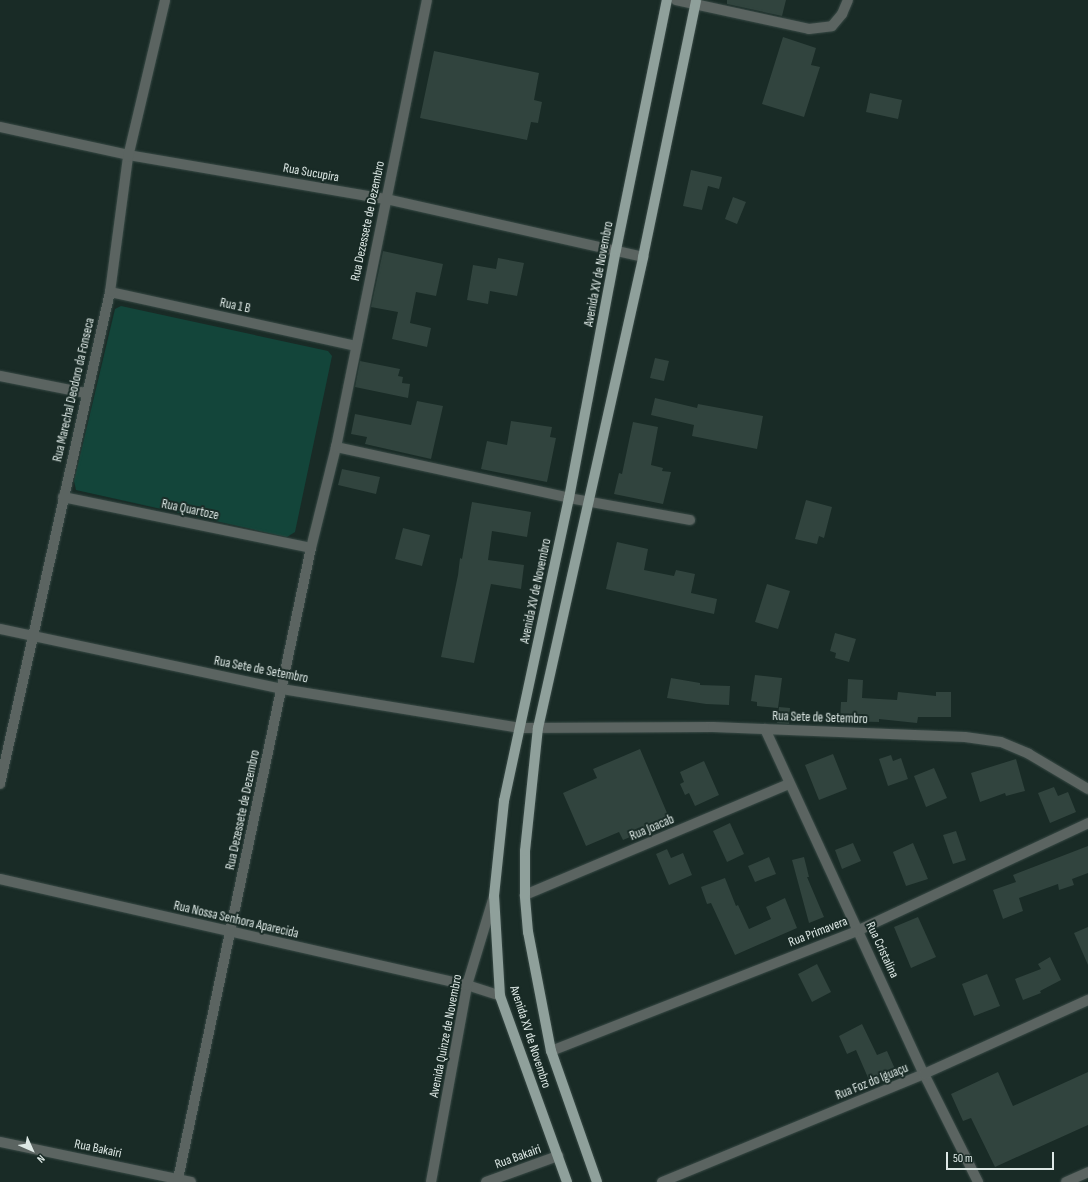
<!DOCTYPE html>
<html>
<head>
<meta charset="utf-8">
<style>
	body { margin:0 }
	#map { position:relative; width:1088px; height:1182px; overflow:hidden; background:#192b26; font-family:"Sofia Sans Condensed",sans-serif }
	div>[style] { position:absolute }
	.green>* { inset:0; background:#13453a }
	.building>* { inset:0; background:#31443e }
	.roads { filter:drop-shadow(0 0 1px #384945) drop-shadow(0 0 1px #384945) }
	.minor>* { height:10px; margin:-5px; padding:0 5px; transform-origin:5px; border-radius:5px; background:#5b6461 }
	.major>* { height:10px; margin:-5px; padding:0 5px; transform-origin:5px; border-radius:5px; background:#8fa09b }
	span { translate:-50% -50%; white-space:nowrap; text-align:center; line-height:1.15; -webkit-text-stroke:4px #192b26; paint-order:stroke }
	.street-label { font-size:13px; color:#dde8e5 }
	.north { position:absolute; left:12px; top:1130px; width:40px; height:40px; -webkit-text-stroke:3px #192b26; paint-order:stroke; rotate:135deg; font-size:11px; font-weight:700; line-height:16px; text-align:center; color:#dde8e5 }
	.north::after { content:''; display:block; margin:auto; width:14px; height:18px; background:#dde8e5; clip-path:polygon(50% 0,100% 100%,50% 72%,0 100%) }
	.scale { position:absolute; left:946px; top:1152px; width:108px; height:18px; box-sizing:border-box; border:2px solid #dde8e5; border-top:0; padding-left:5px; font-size:12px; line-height:14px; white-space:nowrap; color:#dde8e5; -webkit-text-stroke:3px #192b26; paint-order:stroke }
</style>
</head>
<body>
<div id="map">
	<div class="green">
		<div style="clip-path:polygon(121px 306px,328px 351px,332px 356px,295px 532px,287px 537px,76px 490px,74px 481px,115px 309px)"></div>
	</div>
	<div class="building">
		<div style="clip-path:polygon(727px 0,786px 0,782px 16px,727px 4px)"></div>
		<div style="clip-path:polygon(783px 37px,816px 48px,811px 65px,820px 67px,804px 117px,762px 104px)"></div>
		<div style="clip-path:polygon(434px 51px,539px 73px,534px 100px,542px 102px,538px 123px,531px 122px,527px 140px,420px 118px)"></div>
		<div style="clip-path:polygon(870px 93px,902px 100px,898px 119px,866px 112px)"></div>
		<div style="clip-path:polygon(691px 170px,722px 177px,719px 189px,708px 186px,702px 210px,683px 206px)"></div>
		<div style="clip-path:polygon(733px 197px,746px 202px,737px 224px,725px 219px)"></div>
		<div style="clip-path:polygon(383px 251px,443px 264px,436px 296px,416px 292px,410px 323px,431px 328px,427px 347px,392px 339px,398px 312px,371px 307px)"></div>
		<div style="clip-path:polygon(498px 258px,524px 263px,517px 296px,490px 291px,488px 304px,467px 300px,473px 265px,496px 269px)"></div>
		<div style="clip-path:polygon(655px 358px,669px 361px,664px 381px,650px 378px)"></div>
		<div style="clip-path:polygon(360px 361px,400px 369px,398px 376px,403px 377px,402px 383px,410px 384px,408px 398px,355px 387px)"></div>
		<div style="clip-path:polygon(655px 398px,697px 408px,698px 404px,763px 416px,757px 449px,692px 436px,694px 425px,651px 415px)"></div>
		<div style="clip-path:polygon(417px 401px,443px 406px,431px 459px,365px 444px,367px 437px,351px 434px,355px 414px,411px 425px)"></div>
		<div style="clip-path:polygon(511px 421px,552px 427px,550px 437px,556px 438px,547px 482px,481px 469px,487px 441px,507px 445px)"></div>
		<div style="clip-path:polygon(633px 422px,658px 427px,651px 465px,663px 468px,662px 471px,671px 472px,663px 504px,614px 494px,619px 473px,622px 474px)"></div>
		<div style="clip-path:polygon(342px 469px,380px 477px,376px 494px,338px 485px)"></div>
		<div style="clip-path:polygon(806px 500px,832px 507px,824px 538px,819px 536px,817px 544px,795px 539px)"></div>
		<div style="clip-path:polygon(472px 502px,531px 512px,527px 537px,492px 531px,488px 560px,524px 565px,521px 589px,491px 584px,474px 663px,441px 657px,458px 575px,460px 558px,462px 559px)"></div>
		<div style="clip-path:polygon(403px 528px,430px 535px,422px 566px,395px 559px)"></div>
		<div style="clip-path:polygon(617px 542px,648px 549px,644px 570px,674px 576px,676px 570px,695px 574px,691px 593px,717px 599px,714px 614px,606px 589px)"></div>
		<div style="clip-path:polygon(767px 584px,790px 591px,778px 629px,755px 622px)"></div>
		<div style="clip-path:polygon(835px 633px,856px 639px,849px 662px,835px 658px,836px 653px,830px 651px)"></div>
		<div style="clip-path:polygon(755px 675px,782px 678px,778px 708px,757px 706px,757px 702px,751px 701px)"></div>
		<div style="clip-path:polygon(671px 678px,700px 683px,700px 685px,730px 686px,729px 705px,706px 704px,667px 698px)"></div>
		<div style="clip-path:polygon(848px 679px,863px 680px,862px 698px,897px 700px,898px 692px,936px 696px,936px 692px,951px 692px,951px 717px,918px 717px,917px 723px,879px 719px,879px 722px,840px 721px,841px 702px,847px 702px)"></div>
		<div style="clip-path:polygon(779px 707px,790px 708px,789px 724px,777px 723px)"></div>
		<div style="clip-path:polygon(640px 749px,670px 820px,623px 840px,619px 832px,586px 846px,563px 793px,597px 778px,593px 769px)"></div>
		<div style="clip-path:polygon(833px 754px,847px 789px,819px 800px,805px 765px)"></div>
		<div style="clip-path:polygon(891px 755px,893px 761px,901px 758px,908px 779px,888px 786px,879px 759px)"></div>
		<div style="clip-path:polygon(1016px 759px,1025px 791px,1006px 796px,1005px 793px,980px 802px,971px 773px)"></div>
		<div style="clip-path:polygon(704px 761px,719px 795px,695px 806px,689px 793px,685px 795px,680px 784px,684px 782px,680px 772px)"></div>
		<div style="clip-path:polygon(934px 768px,947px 798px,926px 807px,914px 776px)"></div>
		<div style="clip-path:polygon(1054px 787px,1058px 796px,1068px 792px,1076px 812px,1050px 823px,1038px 793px)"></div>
		<div style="clip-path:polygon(730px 823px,744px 854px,727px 862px,713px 831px)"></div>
		<div style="clip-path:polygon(956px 831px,966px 860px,953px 864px,943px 835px)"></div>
		<div style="clip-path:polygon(853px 843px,861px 861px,842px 869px,835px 850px)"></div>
		<div style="clip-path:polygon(913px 843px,928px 879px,906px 886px,893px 852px)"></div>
		<div style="clip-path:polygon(1088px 846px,1088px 873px,1072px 879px,1074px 885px,1059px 890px,1058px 884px,1019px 898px,1023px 911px,1003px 919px,993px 890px,1016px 882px,1013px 875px)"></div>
		<div style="clip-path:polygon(667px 849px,671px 858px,683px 853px,692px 875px,669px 885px,656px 854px)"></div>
		<div style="clip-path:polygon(769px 857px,776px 874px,755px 882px,748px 866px)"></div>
		<div style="clip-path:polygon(804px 857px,809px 877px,807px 877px,824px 917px,809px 923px,792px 860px)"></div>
		<div style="clip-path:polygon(725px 878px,736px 906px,738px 905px,749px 929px,771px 919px,766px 907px,785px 898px,797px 928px,735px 955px,711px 903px,707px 904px,701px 887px)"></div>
		<div style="clip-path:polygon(918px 917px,936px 957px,911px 968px,894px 927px)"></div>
		<div style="clip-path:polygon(1088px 927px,1088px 965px,1074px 933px)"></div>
		<div style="clip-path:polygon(1050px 957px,1061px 980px,1040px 991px,1041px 993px,1023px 1000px,1015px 979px,1041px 969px,1038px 964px)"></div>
		<div style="clip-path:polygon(817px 964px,831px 992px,812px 1002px,798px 974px)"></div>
		<div style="clip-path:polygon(987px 974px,1000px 1006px,974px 1016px,962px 984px)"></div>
		<div style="clip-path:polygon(862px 1024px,877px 1055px,887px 1051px,895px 1069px,869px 1080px,856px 1050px,847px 1054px,839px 1036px)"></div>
		<div style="clip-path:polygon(998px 1072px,1013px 1106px,1088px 1072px,1088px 1125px,995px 1167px,971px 1118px,963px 1121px,951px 1094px)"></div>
	</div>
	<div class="roads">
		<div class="minor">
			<div style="left:676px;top:0;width:136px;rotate:12.3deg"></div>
			<div style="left:809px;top:29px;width:23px;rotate:-7deg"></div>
			<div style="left:832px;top:26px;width:16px;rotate:-50deg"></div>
			<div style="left:842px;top:14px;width:15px;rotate:-67deg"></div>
			<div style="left:0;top:127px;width:131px;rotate:12.3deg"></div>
			<div style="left:128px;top:155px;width:262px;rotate:9.7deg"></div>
			<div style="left:386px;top:199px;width:263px;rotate:12.7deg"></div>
			<div style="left:110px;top:292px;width:251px;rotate:12.4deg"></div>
			<div style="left:0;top:376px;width:88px;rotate:11.2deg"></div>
			<div style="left:336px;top:447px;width:239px;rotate:12.3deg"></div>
			<div style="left:569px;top:498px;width:123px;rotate:10.3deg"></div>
			<div style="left:63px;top:497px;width:253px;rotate:11.6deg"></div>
			<div style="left:0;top:629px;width:288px;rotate:12deg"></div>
			<div style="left:282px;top:689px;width:240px;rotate:9.3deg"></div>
			<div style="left:519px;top:728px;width:194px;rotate:-0.3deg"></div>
			<div style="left:713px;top:727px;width:252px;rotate:2.3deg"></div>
			<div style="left:965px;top:737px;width:36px;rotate:8deg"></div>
			<div style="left:1001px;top:742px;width:30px;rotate:23deg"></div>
			<div style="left:1029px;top:754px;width:69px;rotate:30.7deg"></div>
			<div style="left:765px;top:729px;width:380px;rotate:65.3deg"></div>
			<div style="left:924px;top:1074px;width:121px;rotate:63.4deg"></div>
			<div style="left:0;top:784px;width:504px;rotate:-77.4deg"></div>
			<div style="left:110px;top:292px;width:136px;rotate:-82.4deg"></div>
			<div style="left:128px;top:157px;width:161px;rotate:-76.7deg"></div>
			<div style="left:0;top:879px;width:479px;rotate:12.8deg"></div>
			<div style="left:467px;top:985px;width:35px;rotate:18deg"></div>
			<div style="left:525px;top:895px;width:286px;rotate:-22.8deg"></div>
			<div style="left:551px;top:1051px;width:331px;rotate:-21.4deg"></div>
			<div style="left:859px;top:930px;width:253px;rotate:-25deg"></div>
			<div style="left:0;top:1142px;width:195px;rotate:11.8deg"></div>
			<div style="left:178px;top:1179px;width:645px;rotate:-78.1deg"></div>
			<div style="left:311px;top:548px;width:104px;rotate:-76.1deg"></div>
			<div style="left:336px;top:447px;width:456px;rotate:-78.5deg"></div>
			<div style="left:431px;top:1182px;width:200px;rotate:-79.6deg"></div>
			<div style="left:467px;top:985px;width:93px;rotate:-73.1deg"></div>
			<div style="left:486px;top:1182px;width:77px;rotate:-19.9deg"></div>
			<div style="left:662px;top:1182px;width:283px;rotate:-22.4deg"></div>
			<div style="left:924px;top:1074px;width:180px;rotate:-24.3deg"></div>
			<div style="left:1066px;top:1182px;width:24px;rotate:-24deg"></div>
		</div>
		<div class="major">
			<div style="left:567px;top:1182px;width:198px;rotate:-109.8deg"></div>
			<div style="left:500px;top:996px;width:100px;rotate:-93.4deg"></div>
			<div style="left:494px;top:896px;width:96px;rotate:-84deg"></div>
			<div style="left:504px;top:801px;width:310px;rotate:-77.9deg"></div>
			<div style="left:569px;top:498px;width:252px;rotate:-79.3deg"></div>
			<div style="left:616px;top:250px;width:255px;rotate:-78.5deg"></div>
			<div style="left:597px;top:1182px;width:139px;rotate:-109.3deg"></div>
			<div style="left:551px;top:1051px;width:121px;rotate:-100.9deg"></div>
			<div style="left:528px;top:932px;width:37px;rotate:-95deg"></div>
			<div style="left:525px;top:895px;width:44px;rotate:-90deg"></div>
			<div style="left:525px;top:851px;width:124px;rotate:-84deg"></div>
			<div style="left:538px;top:728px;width:483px;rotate:-77.4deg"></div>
			<div style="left:643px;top:257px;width:262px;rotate:-78.3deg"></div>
		</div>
	</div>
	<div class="street-label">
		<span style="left:311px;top:173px;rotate:10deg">Rua Sucupira</span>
		<span style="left:368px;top:221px;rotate:-78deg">Rua Dezessete de Dezembro</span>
		<span style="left:599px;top:274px;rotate:-79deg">Avenida XV de Novembro</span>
		<span style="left:235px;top:306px;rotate:12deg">Rua 1 B</span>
		<span style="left:74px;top:390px;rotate:-77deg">Rua Marechal Deodoro da Fonseca</span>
		<span style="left:190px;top:510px;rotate:12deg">Rua Quartoze</span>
		<span style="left:536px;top:591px;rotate:-78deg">Avenida XV de Novembro</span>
		<span style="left:261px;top:670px;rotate:11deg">Rua Sete de Setembro</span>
		<span style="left:820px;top:718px;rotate:2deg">Rua Sete de Setembro</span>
		<span style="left:243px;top:810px;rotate:-78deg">Rua Dezessete de Dezembro</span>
		<span style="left:652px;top:828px;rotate:-23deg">Rua Joacab</span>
		<span style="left:236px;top:920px;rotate:13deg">Rua Nossa Senhora Aparecida</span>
		<span style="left:818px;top:932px;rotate:-21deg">Rua Primavera</span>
		<span style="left:882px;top:950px;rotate:65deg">Rua Cristalina</span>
		<span style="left:446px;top:1036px;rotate:-79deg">Avenida Quinze de Novembro</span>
		<span style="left:530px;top:1037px;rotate:72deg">Avenida XV de Novembro</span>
		<span style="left:872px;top:1082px;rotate:-22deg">Rua Foz do Iguaçu</span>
		<span style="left:98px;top:1149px;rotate:12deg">Rua Bakairi</span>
		<span style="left:518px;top:1157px;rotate:-20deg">Rua Bakairi</span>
	</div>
	<div class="north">N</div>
	<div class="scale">50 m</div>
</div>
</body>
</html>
